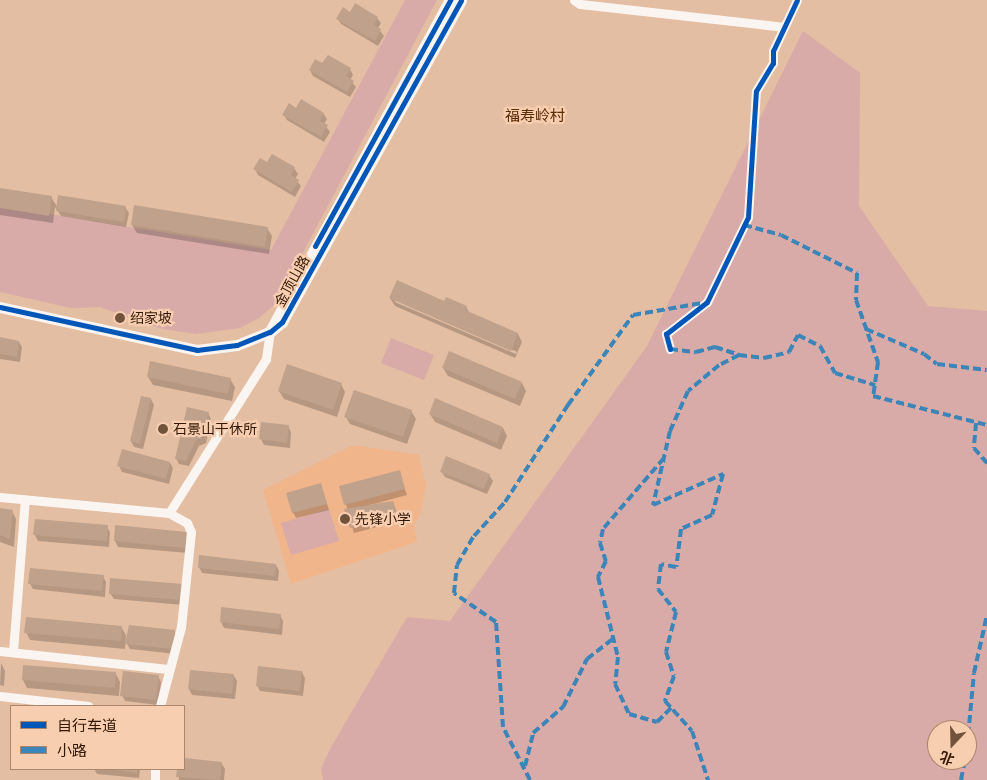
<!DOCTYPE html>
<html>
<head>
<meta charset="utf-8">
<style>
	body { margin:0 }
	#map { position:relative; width:987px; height:780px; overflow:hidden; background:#e4bea3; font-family:"Noto Sans","Noto Sans SC",sans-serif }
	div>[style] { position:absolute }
	.built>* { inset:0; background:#f0b58b }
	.green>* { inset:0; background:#d8aaa8 }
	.shadow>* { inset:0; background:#0003 }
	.building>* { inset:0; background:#bfa18c }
	.minor>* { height:9px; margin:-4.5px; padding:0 4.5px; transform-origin:4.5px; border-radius:4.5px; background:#fbf5f1 }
	.tertiary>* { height:11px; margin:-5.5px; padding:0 5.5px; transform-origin:5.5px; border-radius:5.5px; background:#fbf5f1 }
	.quiet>* { height:4px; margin-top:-2px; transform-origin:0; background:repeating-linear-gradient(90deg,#3c85b9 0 8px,transparent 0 12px) }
	.cycleway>* { height:5px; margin:-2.5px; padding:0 2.5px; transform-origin:2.5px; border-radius:2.5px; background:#0057b8 }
	.dots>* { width:14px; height:14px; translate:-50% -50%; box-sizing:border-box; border:2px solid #f8ceb1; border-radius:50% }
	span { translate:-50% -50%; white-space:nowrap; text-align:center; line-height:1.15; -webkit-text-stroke:4.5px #f8ceb1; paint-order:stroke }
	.street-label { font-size:14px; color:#331905 }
	.poi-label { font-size:14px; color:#331905 }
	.left { translate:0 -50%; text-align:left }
	.neighbourhood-label { font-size:15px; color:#5a2d04 }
	.legend { position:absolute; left:10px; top:705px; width:175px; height:65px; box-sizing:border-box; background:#f8ceb1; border:1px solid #a9866c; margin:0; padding:6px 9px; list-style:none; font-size:15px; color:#331905 }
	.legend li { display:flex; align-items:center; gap:10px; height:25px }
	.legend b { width:25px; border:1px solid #a9866c }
	.north { position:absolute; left:927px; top:720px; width:50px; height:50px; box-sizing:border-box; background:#f8ceb1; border:1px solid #a9866c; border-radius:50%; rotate:201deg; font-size:14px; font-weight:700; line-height:20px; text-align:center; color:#331905 }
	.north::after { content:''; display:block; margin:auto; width:18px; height:22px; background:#71533c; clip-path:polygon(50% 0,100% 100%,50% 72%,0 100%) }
</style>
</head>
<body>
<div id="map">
	<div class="built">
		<div style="clip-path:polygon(353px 445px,419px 455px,426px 485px,421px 513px,414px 525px,417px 542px,291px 584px,263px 490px)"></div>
	</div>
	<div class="green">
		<div style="clip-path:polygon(405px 0,437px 0,290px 277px,275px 304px,259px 318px,240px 328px,196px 334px,163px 329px,100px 307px,71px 308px,0 292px,0 206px,271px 250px)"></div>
		<div style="clip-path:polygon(evenodd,803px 31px,860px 73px,859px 206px,928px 306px,987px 311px,987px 780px,323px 780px,321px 769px,330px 749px,407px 617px,450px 621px,647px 346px,803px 31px,937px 730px,967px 730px,967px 760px,937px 760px,937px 730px)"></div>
		<div style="clip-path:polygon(391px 338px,434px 355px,424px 380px,381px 363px)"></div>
		<div style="clip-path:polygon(329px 509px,339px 541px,291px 555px,281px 523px)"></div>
	</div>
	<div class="shadow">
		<div style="clip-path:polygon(351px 13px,377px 18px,381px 23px,378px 28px,384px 36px,378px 46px,341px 24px,338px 19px)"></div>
		<div style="clip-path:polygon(323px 65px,350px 69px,353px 75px,350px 80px,356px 87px,350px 97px,313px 76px,310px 70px)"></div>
		<div style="clip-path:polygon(297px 109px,323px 113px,327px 119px,324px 124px,330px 132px,324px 142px,287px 120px,284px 115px)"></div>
		<div style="clip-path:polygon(273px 155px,294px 168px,298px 174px,295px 179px,301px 186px,295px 197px,258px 175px,255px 169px,268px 164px)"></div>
		<div style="clip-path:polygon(0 189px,51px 197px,58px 208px,125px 207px,129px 213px,126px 227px,61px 216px,55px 207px,53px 223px,0 215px)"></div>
		<div style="clip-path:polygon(132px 225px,267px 228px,272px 236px,269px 254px,137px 233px)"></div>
		<div style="clip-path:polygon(evenodd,390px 298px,466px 307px,470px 314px,518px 334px,522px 342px,515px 358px,395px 306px,390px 298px,395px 299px,517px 352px,516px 354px,395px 302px,395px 299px)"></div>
		<div style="clip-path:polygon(0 339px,19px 342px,22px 347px,20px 362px,0 359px)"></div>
		<div style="clip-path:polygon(443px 368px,522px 383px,526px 391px,520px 406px,448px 376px)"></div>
		<div style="clip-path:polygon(148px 377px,230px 379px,235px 387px,232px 401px,153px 385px)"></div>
		<div style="clip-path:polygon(341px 384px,345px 392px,337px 417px,284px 399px,279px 391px)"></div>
		<div style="clip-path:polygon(142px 397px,151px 399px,154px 405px,143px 449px,134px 447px,131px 441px)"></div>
		<div style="clip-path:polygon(411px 411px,416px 419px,407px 444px,350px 424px,346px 417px)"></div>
		<div style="clip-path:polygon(208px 413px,211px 419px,206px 443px,199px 446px,189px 466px,179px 464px,176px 458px)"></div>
		<div style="clip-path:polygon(430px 414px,503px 428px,507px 436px,501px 450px,435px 422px)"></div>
		<div style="clip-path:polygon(288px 426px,291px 432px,290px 448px,264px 445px,261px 439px)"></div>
		<div style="clip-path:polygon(170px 463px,173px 468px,169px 484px,122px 472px,119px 466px)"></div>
		<div style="clip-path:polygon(399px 472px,407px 495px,359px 508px,393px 502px,400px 521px,354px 533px,341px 487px)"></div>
		<div style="clip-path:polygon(442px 472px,489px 475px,493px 481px,487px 494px,445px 477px)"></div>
		<div style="clip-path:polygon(321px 485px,329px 510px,296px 518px,293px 512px)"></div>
		<div style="clip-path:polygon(0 510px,12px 511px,16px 519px,14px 547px,0 542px)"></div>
		<div style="clip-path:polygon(107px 527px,110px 532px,109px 547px,38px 541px,35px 535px)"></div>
		<div style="clip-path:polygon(186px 533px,188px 553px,118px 547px,115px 541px)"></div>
		<div style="clip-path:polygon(276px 565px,279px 571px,278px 581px,202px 573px,199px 567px)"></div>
		<div style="clip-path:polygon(103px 576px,106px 582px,105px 597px,33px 589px,30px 584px)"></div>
		<div style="clip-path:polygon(182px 585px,184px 605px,114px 599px,110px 593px)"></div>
		<div style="clip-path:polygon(222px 608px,280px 615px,283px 621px,282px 635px,224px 628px,221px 622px)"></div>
		<div style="clip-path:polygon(121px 627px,126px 635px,125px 649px,30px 640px,26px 632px)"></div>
		<div style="clip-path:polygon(174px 631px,178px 637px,176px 654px,130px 649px,126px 642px)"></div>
		<div style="clip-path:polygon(1px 663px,5px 671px,4px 686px,0 685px)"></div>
		<div style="clip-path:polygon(302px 672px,305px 678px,303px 696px,260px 691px,257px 685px)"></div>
		<div style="clip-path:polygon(116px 674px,120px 682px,119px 696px,27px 688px,23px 680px)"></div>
		<div style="clip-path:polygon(158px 676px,161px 682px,158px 705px,125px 701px,122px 695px)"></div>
		<div style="clip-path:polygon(234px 676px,237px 681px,235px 699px,192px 695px,189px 689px)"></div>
		<div style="clip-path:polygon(184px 760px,222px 764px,225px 769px,224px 780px,179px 780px,178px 769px,184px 769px)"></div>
		<div style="clip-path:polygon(58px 769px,73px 769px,73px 770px)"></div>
		<div style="clip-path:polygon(94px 769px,140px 769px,139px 778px,97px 774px)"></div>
	</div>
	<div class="building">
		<div style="clip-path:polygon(355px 3px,378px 17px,374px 25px,381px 29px,375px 41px,336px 19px,343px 7px,350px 12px)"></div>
		<div style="clip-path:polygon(328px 55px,351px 68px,346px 76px,354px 81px,347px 92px,309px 70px,315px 59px,322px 63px)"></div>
		<div style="clip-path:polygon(301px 99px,324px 113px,320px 121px,328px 125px,321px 137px,282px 115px,289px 103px,296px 108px)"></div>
		<div style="clip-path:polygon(272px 154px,295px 167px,291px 175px,299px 180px,292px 192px,253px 169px,260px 158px,267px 162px)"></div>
		<div style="clip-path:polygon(0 188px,52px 196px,49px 216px,0 208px)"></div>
		<div style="clip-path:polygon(58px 195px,126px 206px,124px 222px,56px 211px)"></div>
		<div style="clip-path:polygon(134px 205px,268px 227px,265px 247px,131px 225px)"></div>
		<div style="clip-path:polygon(397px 280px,444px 301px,446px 297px,467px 306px,465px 310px,518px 333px,511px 351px,389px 298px)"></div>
		<div style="clip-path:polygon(0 337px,19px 341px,17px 357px,0 354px)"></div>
		<div style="clip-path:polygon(449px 351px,522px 382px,515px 399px,442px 368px)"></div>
		<div style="clip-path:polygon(150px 361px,231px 378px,228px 394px,147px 377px)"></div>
		<div style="clip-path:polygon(287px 364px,342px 383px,333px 410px,278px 391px)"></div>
		<div style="clip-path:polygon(354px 390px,412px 410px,403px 437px,344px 417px)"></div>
		<div style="clip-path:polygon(141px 396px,151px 398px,140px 444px,130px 441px)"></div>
		<div style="clip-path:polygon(435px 398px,503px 427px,497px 443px,429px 414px)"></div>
		<div style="clip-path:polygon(187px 407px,209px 412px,203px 437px,196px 440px,186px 461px,175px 459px)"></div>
		<div style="clip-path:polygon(261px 422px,289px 425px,287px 443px,259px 439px)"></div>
		<div style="clip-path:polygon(122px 449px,170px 462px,166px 479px,117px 466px)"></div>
		<div style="clip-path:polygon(446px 456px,490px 474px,484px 489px,440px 472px)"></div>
		<div style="clip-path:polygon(400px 470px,405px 489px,344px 505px,339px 486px)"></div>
		<div style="clip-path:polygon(321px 483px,327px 504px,292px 513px,286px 493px)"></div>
		<div style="clip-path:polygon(393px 501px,397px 515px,350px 528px,344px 509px)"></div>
		<div style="clip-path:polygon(0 508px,13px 510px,10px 539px,0 535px)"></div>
		<div style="clip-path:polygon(35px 519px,108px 525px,107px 541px,33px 535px)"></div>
		<div style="clip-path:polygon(115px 525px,187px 532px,185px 548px,114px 541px)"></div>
		<div style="clip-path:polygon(199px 555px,276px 564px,275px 576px,198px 568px)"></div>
		<div style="clip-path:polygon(30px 568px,104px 575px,102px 591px,28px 584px)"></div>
		<div style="clip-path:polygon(110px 578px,183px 584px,182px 600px,109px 594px)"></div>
		<div style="clip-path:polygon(221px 607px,281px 614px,279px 629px,220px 622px)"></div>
		<div style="clip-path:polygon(26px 617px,122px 626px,121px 641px,24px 633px)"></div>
		<div style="clip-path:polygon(129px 625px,175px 630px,173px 649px,125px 644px)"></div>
		<div style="clip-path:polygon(23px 665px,116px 672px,115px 688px,22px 680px)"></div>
		<div style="clip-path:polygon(258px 666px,302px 671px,300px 691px,256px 686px)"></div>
		<div style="clip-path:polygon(190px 670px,234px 674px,232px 694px,188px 689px)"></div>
		<div style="clip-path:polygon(123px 671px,159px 675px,156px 700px,120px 696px)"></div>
		<div style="clip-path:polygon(184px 758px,222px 762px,220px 780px,176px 777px,177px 769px,184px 769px)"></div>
		<div style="clip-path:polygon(110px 769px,137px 769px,137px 773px)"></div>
	</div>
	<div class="minor">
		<div style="left:574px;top:0;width:7px;rotate:34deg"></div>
		<div style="left:580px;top:4px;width:205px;rotate:6.4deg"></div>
		<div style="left:670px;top:349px;width:16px;rotate:-105deg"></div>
		<div style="left:666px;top:334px;width:52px;rotate:-38deg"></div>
		<div style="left:707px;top:302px;width:94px;rotate:-64.2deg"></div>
		<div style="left:748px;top:217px;width:126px;rotate:-86.4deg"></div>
		<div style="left:756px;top:91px;width:33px;rotate:-59deg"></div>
		<div style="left:773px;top:63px;width:12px;rotate:-90deg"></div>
		<div style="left:773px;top:51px;width:56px;rotate:-64.8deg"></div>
		<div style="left:0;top:497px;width:170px;rotate:5.4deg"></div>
		<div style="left:169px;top:513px;width:21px;rotate:29deg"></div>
		<div style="left:187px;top:523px;width:10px;rotate:66deg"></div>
		<div style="left:191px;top:532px;width:96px;rotate:96deg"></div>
		<div style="left:181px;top:627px;width:82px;rotate:104.9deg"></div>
		<div style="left:169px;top:513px;width:182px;rotate:-57.8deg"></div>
		<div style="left:266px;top:359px;width:27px;rotate:-82deg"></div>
		<div style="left:0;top:651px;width:169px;rotate:6.1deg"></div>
		<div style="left:13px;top:651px;width:152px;rotate:-85.5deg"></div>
		<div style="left:0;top:696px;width:89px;rotate:6.5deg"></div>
		<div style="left:155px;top:780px;width:11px;rotate:-90deg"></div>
	</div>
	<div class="tertiary">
		<div style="left:0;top:307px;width:202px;rotate:12.3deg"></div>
		<div style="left:197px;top:350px;width:40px;rotate:-7.1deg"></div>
		<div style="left:237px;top:345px;width:35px;rotate:-22deg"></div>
		<div style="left:270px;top:332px;width:16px;rotate:-40deg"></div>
		<div style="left:282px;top:322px;width:368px;rotate:-60.9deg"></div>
		<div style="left:270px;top:331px;width:377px;rotate:-61.5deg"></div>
	</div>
	<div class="quiet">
		<div style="left:744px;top:225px;width:38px;rotate:15deg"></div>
		<div style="left:781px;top:235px;width:85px;rotate:26.6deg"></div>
		<div style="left:857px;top:273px;width:27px;rotate:92deg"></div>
		<div style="left:856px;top:300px;width:66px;rotate:70.5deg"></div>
		<div style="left:878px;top:362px;width:34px;rotate:98deg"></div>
		<div style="left:873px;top:396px;width:118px;rotate:14.3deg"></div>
		<div style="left:866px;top:329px;width:63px;rotate:23.3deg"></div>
		<div style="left:924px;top:354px;width:16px;rotate:38deg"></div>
		<div style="left:937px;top:364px;width:50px;rotate:6.8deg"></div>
		<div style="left:670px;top:349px;width:26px;rotate:7deg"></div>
		<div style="left:696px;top:352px;width:20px;rotate:-15deg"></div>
		<div style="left:715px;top:347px;width:25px;rotate:18deg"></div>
		<div style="left:739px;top:355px;width:22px;rotate:153deg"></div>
		<div style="left:719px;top:365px;width:40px;rotate:140deg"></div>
		<div style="left:688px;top:391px;width:44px;rotate:114.2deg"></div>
		<div style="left:670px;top:431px;width:76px;rotate:102.9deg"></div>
		<div style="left:653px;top:505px;width:77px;rotate:-23.9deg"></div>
		<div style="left:723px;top:474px;width:42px;rotate:105deg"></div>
		<div style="left:712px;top:515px;width:34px;rotate:156deg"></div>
		<div style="left:681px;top:529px;width:38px;rotate:97deg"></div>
		<div style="left:676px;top:567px;width:15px;rotate:-169deg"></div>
		<div style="left:661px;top:564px;width:25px;rotate:97deg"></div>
		<div style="left:658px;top:589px;width:29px;rotate:52deg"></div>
		<div style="left:676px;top:612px;width:41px;rotate:104deg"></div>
		<div style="left:666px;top:652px;width:25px;rotate:72deg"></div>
		<div style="left:674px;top:676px;width:27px;rotate:110deg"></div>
		<div style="left:665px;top:701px;width:40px;rotate:48deg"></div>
		<div style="left:692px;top:731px;width:52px;rotate:71.9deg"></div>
		<div style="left:739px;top:355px;width:25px;rotate:7deg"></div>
		<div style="left:764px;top:358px;width:26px;rotate:-13deg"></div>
		<div style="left:789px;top:352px;width:19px;rotate:-62deg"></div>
		<div style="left:798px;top:335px;width:25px;rotate:27deg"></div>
		<div style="left:820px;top:346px;width:31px;rotate:61deg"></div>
		<div style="left:835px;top:373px;width:42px;rotate:16.7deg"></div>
		<div style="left:976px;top:423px;width:25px;rotate:95deg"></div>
		<div style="left:974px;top:448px;width:20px;rotate:49deg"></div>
		<div style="left:664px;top:458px;width:94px;rotate:130.7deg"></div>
		<div style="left:603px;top:529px;width:14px;rotate:102deg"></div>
		<div style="left:600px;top:543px;width:19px;rotate:72deg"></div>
		<div style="left:606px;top:561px;width:18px;rotate:117deg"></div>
		<div style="left:598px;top:577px;width:82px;rotate:76deg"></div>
		<div style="left:618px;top:657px;width:27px;rotate:96deg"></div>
		<div style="left:615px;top:684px;width:33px;rotate:65deg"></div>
		<div style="left:629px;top:714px;width:29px;rotate:16deg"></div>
		<div style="left:657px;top:722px;width:20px;rotate:-45deg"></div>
		<div style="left:967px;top:747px;width:74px;rotate:-84.6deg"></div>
		<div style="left:974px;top:673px;width:59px;rotate:-77.4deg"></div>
		<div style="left:525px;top:766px;width:34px;rotate:-76deg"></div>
		<div style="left:533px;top:733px;width:40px;rotate:-41deg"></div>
		<div style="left:563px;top:707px;width:54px;rotate:-63.4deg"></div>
		<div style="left:587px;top:659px;width:34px;rotate:-38deg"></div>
		<div style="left:530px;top:780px;width:59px;rotate:-117deg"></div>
		<div style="left:503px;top:727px;width:105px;rotate:-93.8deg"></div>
		<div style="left:496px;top:622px;width:51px;rotate:-145.4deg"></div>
		<div style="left:454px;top:593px;width:28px;rotate:-84deg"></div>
		<div style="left:457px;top:565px;width:34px;rotate:-60deg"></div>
		<div style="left:474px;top:536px;width:46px;rotate:-47.6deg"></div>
		<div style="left:505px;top:502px;width:116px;rotate:-57deg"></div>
		<div style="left:568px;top:405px;width:111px;rotate:-54.2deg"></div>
		<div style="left:633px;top:315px;width:70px;rotate:-9.9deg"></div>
		<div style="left:961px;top:780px;width:20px;rotate:-79deg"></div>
	</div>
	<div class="cycleway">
		<div style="left:315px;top:246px;width:281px;rotate:-61.2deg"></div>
		<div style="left:0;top:307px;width:202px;rotate:12.3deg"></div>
		<div style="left:197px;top:350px;width:40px;rotate:-7.1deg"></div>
		<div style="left:237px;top:345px;width:35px;rotate:-22deg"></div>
		<div style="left:270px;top:332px;width:16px;rotate:-40deg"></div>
		<div style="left:282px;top:322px;width:368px;rotate:-60.9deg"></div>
		<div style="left:670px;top:349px;width:16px;rotate:-105deg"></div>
		<div style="left:666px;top:334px;width:52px;rotate:-38deg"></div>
		<div style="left:707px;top:302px;width:94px;rotate:-64.2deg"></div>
		<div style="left:748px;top:217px;width:126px;rotate:-86.4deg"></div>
		<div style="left:756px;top:91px;width:33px;rotate:-59deg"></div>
		<div style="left:773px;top:63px;width:12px;rotate:-90deg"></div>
		<div style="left:773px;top:51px;width:56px;rotate:-64.8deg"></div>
	</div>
	<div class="dots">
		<div style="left:120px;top:318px;background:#71533c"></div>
		<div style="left:163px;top:429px;background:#71533c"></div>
		<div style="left:345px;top:519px;background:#71533c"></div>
	</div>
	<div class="street-label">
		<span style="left:292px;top:281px;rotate:-61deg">金顶山路</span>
	</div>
	<div class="poi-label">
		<span class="left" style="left:130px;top:318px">绍家坡</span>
		<span class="left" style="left:173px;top:429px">石景山干休所</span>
		<span class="left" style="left:355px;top:519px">先锋小学</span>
	</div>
	<div class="neighbourhood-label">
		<span style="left:535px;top:116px">福寿岭村</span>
	</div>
	<ul class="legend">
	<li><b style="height:6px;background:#0057b8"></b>自行车道</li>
	<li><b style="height:6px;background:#3c85b9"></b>小路</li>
	</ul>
	<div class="north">北</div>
</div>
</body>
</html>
